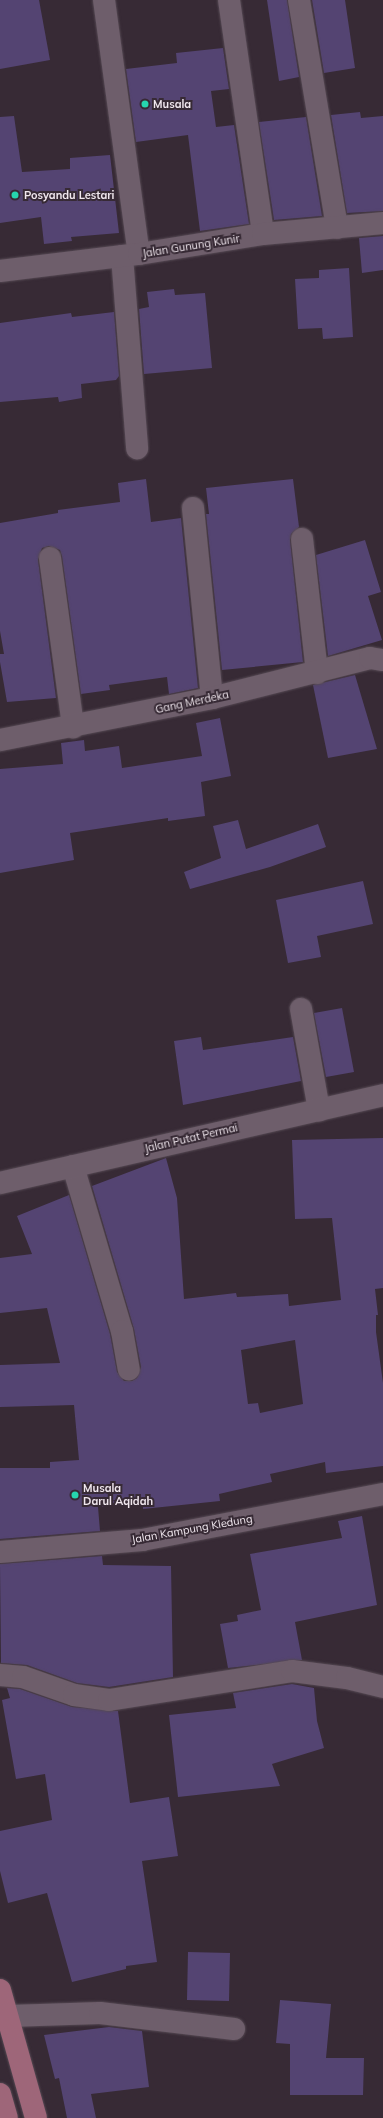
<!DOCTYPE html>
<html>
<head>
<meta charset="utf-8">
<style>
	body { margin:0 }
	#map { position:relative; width:383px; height:2118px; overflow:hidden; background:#372a35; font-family:Mulish,sans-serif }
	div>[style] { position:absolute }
	.building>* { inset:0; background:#544472 }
	.roads { filter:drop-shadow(0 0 1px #554953) drop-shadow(0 0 1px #554953) }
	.minor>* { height:22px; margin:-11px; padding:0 11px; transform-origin:11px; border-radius:11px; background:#6e5e6b }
	.major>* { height:22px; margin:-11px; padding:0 11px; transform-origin:11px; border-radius:11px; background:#9e6679 }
	.dots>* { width:11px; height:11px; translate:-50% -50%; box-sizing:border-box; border:2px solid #372a35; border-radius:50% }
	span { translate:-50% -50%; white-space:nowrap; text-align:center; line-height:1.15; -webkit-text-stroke:4px #372a35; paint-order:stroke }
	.poi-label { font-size:11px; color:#f0e7ee; font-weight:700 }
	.left { translate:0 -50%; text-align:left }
	.street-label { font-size:11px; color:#f0e7ee }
</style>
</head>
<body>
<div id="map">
	<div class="building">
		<div style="clip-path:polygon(0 0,39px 0,50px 60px,0 69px)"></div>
		<div style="clip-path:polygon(267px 0,287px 0,299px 77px,279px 81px)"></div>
		<div style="clip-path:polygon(312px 0,345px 0,355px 68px,324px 73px)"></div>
		<div style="clip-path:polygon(223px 48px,229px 89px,211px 91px,216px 127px,234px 125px,249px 224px,200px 231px,188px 135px,136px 142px,126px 69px,177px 63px,176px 53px)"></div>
		<div style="clip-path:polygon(360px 112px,361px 118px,383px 116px,383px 211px,347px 213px,331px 115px)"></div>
		<div style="clip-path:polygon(14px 116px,22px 172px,70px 169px,70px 158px,110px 155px,119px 233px,71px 237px,72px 241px,44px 244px,41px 217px,0 223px,0 117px)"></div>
		<div style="clip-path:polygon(306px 117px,322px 216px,274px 220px,259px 122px)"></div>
		<div style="clip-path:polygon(383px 236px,383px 270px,362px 273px,359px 238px)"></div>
		<div style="clip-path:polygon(349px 268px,353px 337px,323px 339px,322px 328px,298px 329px,295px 279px,319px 278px,319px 270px)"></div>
		<div style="clip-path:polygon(174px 289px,175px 295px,205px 293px,212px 368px,144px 374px,139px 309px,149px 307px,147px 292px)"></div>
		<div style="clip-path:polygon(114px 312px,119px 376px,116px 380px,81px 384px,82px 398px,59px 402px,58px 397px,0 402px,0 323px,71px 313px,72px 317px)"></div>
		<div style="clip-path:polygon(146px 479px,151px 522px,181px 518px,198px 688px,169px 694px,167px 677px,109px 685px,110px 690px,81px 694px,62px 556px,60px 550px,49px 546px,42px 548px,38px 560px,56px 698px,7px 702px,0 662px,0 654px,4px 654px,0 631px,0 523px,58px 513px,58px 510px,120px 502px,118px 483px)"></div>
		<div style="clip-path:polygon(293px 479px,299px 527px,291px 534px,290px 540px,303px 662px,222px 670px,206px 514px,209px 514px,206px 488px)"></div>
		<div style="clip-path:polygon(365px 540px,381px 592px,368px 596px,382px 640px,328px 656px,316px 555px)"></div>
		<div style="clip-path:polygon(355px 675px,377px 749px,328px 758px,313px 685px)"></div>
		<div style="clip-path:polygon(220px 718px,231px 776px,201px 782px,205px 816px,168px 821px,168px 818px,70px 833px,74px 860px,0 873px,0 769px,63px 764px,61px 743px,84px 740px,85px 751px,119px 746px,122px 768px,202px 756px,196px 723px)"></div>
		<div style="clip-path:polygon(238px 820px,246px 849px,318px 824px,326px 847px,270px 867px,190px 889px,184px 872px,221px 858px,213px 826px)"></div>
		<div style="clip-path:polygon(363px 881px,373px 924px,317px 936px,321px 957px,288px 963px,276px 900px)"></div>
		<div style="clip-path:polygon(342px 1008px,354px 1072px,326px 1077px,314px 1013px)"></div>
		<div style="clip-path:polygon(201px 1037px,203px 1050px,293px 1037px,301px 1081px,183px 1105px,174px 1041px)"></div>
		<div style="clip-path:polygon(evenodd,383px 1138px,383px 1288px,375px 1289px,378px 1315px,376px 1315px,376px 1332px,383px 1383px,383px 1466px,326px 1473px,325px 1462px,270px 1474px,272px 1482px,219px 1494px,220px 1501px,143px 1509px,143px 1503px,98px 1507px,100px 1531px,0 1539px,0 1468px,50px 1468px,50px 1462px,79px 1460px,74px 1405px,0 1407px,0 1365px,60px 1363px,47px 1308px,0 1313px,0 1258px,32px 1254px,17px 1216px,69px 1195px,110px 1334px,117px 1372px,124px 1381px,132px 1381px,137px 1378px,141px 1367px,134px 1329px,92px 1186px,166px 1158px,177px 1198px,184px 1299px,236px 1293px,237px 1297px,288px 1294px,289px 1306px,341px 1300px,332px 1218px,295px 1219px,292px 1140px,383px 1138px,295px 1340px,303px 1404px,260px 1413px,258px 1403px,248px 1404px,241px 1350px,295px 1340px)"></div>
		<div style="clip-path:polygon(362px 1516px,377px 1605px,295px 1622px,302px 1660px,228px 1668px,220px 1624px,238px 1621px,237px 1615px,261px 1610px,250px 1554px,342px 1538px,338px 1521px)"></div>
		<div style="clip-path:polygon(102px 1556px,103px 1565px,171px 1566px,173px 1677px,109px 1687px,77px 1683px,27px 1665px,1px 1663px,0 1564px)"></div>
		<div style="clip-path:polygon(292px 1684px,314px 1688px,317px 1721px,324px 1748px,272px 1764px,280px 1786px,178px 1797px,169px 1715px,236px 1708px,233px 1693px)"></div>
		<div style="clip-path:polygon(7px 1688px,20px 1689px,72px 1707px,118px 1711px,130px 1803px,169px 1797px,178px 1856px,142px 1861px,157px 1962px,126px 1966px,126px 1969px,72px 1982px,47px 1893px,8px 1903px,0 1871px,0 1831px,52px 1820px,45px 1774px,16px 1779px,2px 1700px,10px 1698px)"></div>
		<div style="clip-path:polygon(188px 1952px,230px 1953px,229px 2001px,187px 2000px)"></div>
		<div style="clip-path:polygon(280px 2000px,331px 2004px,326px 2058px,364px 2058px,363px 2095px,290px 2095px,290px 2044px,276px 2043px)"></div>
		<div style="clip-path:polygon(109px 2027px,142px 2031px,149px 2087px,91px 2094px,96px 2118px,67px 2118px,59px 2078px,55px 2079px,44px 2035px)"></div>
	</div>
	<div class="roads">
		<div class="minor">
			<div style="left:104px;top:0;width:256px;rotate:82.2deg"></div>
			<div style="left:229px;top:0;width:236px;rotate:81.7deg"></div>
			<div style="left:299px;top:0;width:231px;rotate:80.5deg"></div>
			<div style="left:122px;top:256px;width:193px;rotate:85.5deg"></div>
			<div style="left:0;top:271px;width:140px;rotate:-7deg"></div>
			<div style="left:139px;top:254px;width:126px;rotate:-9.2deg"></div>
			<div style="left:263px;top:234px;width:121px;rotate:-5.2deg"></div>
			<div style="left:193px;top:508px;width:191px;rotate:84.3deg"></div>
			<div style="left:302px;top:539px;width:135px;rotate:83.6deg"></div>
			<div style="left:50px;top:558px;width:171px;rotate:82.2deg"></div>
			<div style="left:0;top:740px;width:216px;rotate:-11.2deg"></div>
			<div style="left:212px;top:698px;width:163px;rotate:-14.2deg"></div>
			<div style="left:370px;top:658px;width:13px;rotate:9deg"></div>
			<div style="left:301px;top:1009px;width:103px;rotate:79.9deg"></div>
			<div style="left:73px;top:1166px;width:172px;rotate:73.5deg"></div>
			<div style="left:122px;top:1331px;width:39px;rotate:80deg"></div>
			<div style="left:0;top:1183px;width:393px;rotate:-12.9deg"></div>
			<div style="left:0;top:1552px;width:143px;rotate:-4.8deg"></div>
			<div style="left:142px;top:1540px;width:245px;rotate:-10.8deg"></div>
			<div style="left:0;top:1675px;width:23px;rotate:5deg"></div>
			<div style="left:23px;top:1677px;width:54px;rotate:19.4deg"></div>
			<div style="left:74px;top:1695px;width:35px;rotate:8deg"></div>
			<div style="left:109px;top:1700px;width:185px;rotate:-9deg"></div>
			<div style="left:292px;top:1671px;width:55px;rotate:7.3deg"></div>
			<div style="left:347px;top:1678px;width:37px;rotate:14deg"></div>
			<div style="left:9px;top:2016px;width:91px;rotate:-1.9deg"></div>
			<div style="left:100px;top:2013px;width:135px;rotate:6.8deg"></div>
		</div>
		<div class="major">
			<div style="left:0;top:1990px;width:133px;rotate:74.3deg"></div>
			<div style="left:0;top:2094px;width:25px;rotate:74deg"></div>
		</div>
	</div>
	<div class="dots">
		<div style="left:145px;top:104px;background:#26d5ae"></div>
		<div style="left:15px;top:195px;background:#26d5ae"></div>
		<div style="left:75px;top:1495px;background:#26d5ae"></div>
	</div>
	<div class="poi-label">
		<span class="left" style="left:153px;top:104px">Musala</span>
		<span class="left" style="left:24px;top:195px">Posyandu Lestari</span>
		<span class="left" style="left:83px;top:1495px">Musala<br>Darul Aqidah</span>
	</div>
	<div class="street-label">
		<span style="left:191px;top:246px;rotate:-9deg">Jalan Gunung Kunir</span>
		<span style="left:192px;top:702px;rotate:-12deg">Gang Merdeka</span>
		<span style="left:191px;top:1138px;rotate:-13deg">Jalan Putat Permai</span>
		<span style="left:192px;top:1529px;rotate:-10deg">Jalan Kampung Kledung</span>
	</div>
</div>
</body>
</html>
